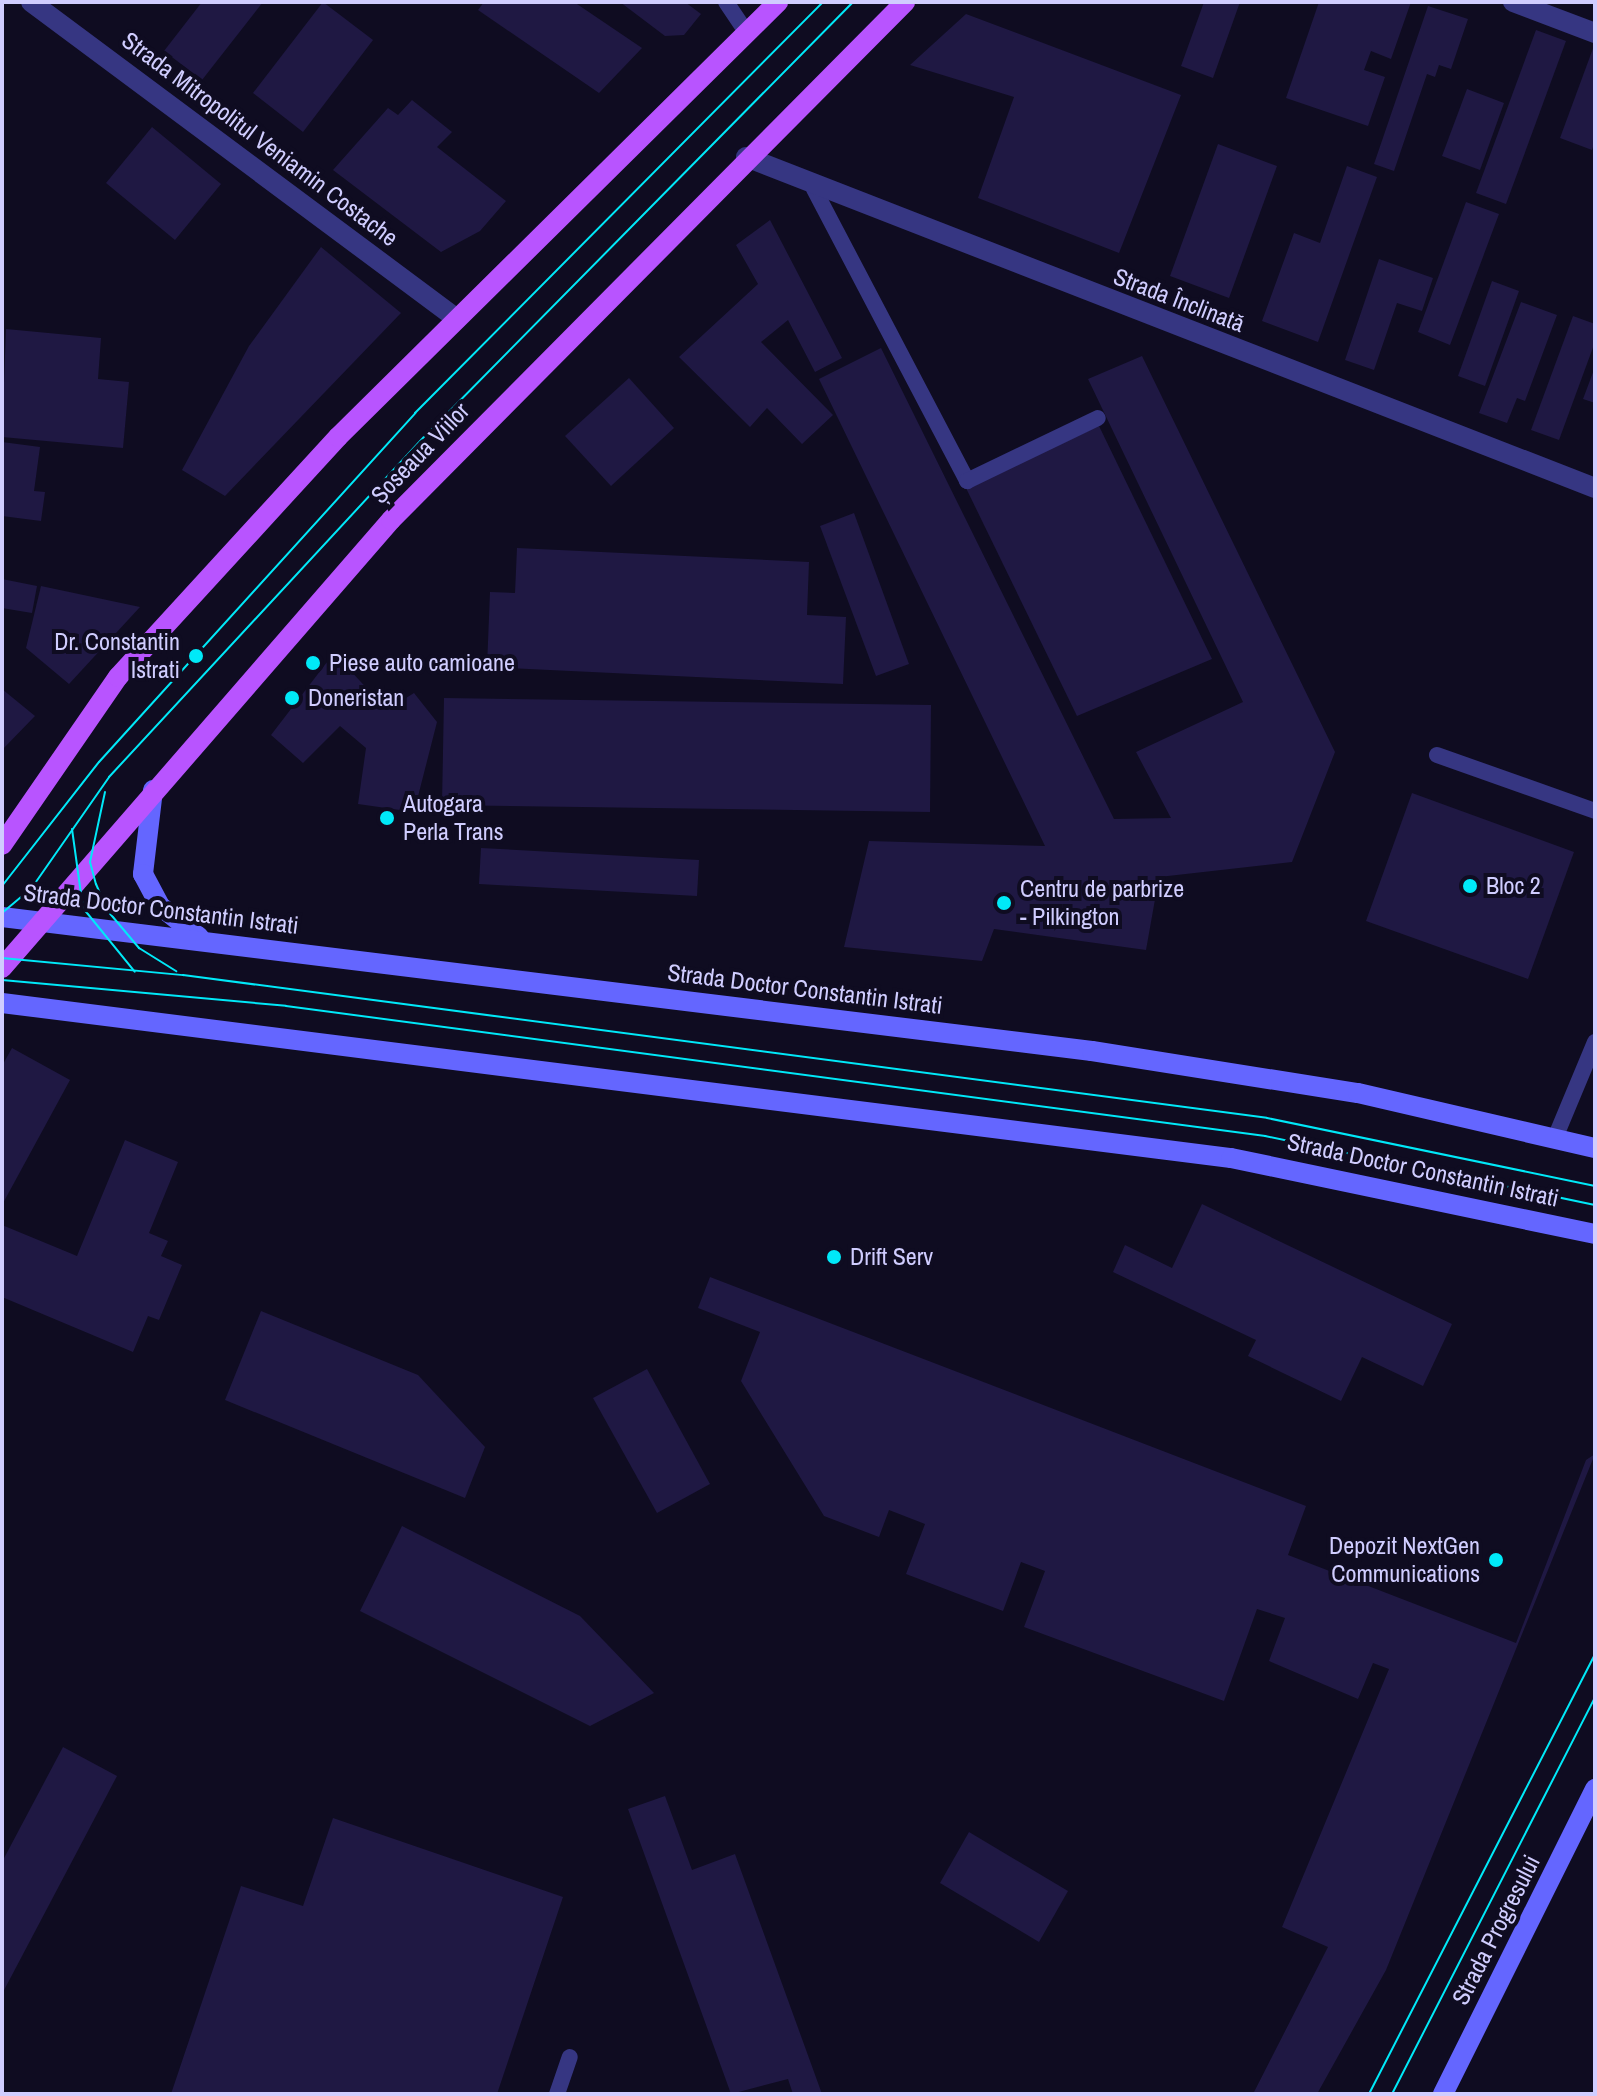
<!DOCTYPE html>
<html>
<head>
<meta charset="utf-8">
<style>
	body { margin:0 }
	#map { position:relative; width:1597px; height:2096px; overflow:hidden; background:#0f0c21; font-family:"Archivo Narrow",sans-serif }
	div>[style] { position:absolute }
	.building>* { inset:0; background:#1f1843 }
	.lane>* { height:16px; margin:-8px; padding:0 8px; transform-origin:8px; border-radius:8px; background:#363682 }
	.street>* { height:20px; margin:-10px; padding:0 10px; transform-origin:10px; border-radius:10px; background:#363682 }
	.secondary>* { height:20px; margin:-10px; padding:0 10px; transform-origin:10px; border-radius:10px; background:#6466ff }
	.primary>* { height:20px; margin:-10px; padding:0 10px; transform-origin:10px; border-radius:10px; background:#b854ff }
	.tram>* { height:2px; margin:-1px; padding:0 1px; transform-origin:1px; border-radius:1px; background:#00e9f8 }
	.dots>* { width:22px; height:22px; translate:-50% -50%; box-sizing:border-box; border:4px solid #0f0c21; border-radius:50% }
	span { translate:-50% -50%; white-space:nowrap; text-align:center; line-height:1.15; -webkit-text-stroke:8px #0f0c21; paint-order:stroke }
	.street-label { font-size:24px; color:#d0cdff }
	.poi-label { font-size:24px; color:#d0cdff }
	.right { translate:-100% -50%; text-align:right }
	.left { translate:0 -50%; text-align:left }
	.frame { position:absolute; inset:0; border:4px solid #d0cdff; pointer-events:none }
</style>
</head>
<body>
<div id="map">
	<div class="building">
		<div style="clip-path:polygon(202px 2px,263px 2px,202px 80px,164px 51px)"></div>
		<div style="clip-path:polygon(323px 2px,373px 40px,303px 132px,253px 93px)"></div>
		<div style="clip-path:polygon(484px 2px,574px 2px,642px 48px,599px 93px,478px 10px)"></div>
		<div style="clip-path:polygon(620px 2px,685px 2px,701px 14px,684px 35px,665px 36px)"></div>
		<div style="clip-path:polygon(1204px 2px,1240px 2px,1213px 78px,1181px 66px)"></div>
		<div style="clip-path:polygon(1319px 2px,1411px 2px,1391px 59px,1371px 51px,1364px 70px,1385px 77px,1368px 126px,1286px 98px)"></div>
		<div style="clip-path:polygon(1428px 6px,1468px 19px,1451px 69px,1439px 65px,1435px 77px,1427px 74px,1394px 171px,1374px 164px)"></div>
		<div style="clip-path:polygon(966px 14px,1181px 95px,1119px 253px,978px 198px,1014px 97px,910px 65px)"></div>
		<div style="clip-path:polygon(1536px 30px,1566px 41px,1506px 204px,1476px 193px)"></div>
		<div style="clip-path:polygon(1595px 43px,1595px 141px,1592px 150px,1560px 138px)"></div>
		<div style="clip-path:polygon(1467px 89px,1504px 103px,1480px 170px,1442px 156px)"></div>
		<div style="clip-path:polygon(412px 100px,452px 132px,437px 147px,506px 201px,480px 231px,441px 252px,333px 170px,388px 108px,398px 115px)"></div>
		<div style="clip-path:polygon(152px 127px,221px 184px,175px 240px,106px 183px)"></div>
		<div style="clip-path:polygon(1218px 144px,1277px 166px,1229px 298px,1170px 276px)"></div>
		<div style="clip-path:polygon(1347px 166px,1377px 177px,1318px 342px,1262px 321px,1294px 233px,1320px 243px)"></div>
		<div style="clip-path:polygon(1466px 202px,1499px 214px,1450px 345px,1418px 332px)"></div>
		<div style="clip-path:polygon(770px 220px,842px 358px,815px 372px,788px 320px,761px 342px,833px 415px,802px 444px,767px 408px,750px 427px,679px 357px,758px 284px,736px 245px)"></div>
		<div style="clip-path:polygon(321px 247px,401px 313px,225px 496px,182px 470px,249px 346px)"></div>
		<div style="clip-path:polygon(1379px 259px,1433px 278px,1422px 311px,1397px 303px,1374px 370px,1345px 360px)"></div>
		<div style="clip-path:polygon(1492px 281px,1519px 291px,1485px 386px,1458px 376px)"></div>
		<div style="clip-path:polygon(1521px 302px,1557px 315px,1525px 401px,1517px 398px,1507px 423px,1479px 413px)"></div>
		<div style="clip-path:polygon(1573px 316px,1595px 324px,1595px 342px,1559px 440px,1531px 430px)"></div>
		<div style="clip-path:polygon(6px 329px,101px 338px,98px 379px,129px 382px,123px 448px,2px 437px)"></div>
		<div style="clip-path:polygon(881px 348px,1114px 819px,1171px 818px,1136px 752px,1243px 702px,1088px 379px,1142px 356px,1335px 752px,1292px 862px,1159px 877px,1146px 950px,994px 929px,982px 961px,844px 947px,869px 841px,1045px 846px,819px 379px)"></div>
		<div style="clip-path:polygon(1595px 367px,1595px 403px,1583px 399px)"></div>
		<div style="clip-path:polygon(629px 378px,674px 428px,611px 486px,565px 436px)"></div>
		<div style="clip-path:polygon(1099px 426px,1212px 659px,1077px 716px,966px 488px)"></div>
		<div style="clip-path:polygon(2px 442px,40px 447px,34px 491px,45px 492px,41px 521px,2px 516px)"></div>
		<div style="clip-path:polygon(854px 513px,909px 664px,876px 676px,820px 526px)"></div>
		<div style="clip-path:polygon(517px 548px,809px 562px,807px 615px,846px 617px,843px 684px,487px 667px,490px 592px,515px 593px)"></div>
		<div style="clip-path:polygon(2px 579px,37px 586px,32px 613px,2px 608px)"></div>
		<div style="clip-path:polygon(41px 586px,140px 607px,69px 684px,26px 648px)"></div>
		<div style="clip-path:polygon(334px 653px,387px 710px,414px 693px,437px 722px,414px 812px,358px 804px,366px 748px,340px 726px,303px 763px,271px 735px)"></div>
		<div style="clip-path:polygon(2px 689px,35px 716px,2px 750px)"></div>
		<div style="clip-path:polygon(444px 698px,931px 705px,930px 812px,442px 805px)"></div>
		<div style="clip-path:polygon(1412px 793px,1574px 852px,1528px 979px,1366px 921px)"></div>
		<div style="clip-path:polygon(481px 848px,699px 860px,697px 896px,479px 884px)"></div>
		<div style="clip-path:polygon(12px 1048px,70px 1080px,2px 1205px,2px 1066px)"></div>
		<div style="clip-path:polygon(125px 1140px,178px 1162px,149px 1233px,168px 1241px,161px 1256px,182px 1265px,159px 1320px,148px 1316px,133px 1352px,2px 1297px,2px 1225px,77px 1256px)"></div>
		<div style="clip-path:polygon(1202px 1204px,1452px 1324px,1423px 1386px,1362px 1357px,1341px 1401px,1248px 1356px,1256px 1340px,1113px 1272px,1125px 1245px,1172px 1268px)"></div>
		<div style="clip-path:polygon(710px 1277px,1306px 1506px,1288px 1555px,1516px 1643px,1586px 1460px,1595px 1454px,1386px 1970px,1317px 2094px,1253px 2094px,1328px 1947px,1282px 1927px,1389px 1669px,1373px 1663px,1358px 1699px,1269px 1661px,1285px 1618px,1257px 1609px,1224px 1701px,1024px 1627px,1045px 1571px,1021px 1562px,1003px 1611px,906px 1574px,925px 1524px,889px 1510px,879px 1537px,824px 1516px,741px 1381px,760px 1332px,698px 1308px)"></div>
		<div style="clip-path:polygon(261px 1311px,418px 1375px,485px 1447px,465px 1498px,225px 1400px)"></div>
		<div style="clip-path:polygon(647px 1369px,710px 1484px,657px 1513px,593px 1398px)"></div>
		<div style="clip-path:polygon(402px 1526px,580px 1616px,654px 1693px,590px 1726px,360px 1611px)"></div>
		<div style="clip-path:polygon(63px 1747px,117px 1776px,2px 1994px,2px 1862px)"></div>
		<div style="clip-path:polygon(665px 1796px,692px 1870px,735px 1854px,822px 2094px,793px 2094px,788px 2079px,731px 2094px,628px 1809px)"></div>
		<div style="clip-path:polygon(333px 1818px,563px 1897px,497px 2094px,171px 2094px,241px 1886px,303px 1906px)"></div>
		<div style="clip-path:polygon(969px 1832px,1068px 1891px,1039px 1942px,940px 1883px)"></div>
	</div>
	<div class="lane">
		<div style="left:726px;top:2px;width:37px;rotate:56deg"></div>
		<div style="left:814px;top:189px;width:330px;rotate:62.3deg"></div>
		<div style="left:967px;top:481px;width:145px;rotate:-25.7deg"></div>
		<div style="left:1437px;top:755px;width:168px;rotate:19.5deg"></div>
		<div style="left:1555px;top:1138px;width:104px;rotate:-67.4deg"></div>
		<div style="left:557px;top:2094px;width:39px;rotate:-71deg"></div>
	</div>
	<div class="street">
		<div style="left:31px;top:2px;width:531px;rotate:36.65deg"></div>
		<div style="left:1513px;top:2px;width:88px;rotate:20.7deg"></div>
		<div style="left:746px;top:157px;width:911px;rotate:21.3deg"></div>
	</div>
	<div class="secondary">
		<div style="left:153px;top:790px;width:85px;rotate:96.8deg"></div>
		<div style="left:143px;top:874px;width:36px;rotate:62deg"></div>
		<div style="left:160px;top:906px;width:50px;rotate:38.5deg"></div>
		<div style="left:2px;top:917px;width:1098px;rotate:7.01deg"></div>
		<div style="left:1092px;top:1051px;width:269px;rotate:9deg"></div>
		<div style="left:1358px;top:1093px;width:243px;rotate:13.1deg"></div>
		<div style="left:2px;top:1003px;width:1239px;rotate:7.19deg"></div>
		<div style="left:1231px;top:1158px;width:372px;rotate:11.8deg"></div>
		<div style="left:1443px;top:2094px;width:341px;rotate:-63.5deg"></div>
	</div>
	<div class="primary">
		<div style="left:2px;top:845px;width:204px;rotate:-55.4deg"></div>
		<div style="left:118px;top:677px;width:326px;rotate:-47.5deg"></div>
		<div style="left:338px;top:437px;width:619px;rotate:-44.67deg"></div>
		<div style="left:2px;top:968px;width:593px;rotate:-49.03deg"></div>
		<div style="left:391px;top:520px;width:730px;rotate:-45.22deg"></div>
	</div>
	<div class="tram">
		<div style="left:105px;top:792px;width:72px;rotate:102.1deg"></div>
		<div style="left:90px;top:862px;width:23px;rotate:75deg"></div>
		<div style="left:96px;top:884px;width:28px;rotate:67deg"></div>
		<div style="left:107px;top:910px;width:50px;rotate:49.9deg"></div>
		<div style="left:139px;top:948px;width:44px;rotate:31.9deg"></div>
		<div style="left:72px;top:829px;width:80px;rotate:82.1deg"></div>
		<div style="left:83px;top:908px;width:82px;rotate:50.9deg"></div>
		<div style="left:2px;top:886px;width:157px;rotate:-52deg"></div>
		<div style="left:99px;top:762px;width:471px;rotate:-47.8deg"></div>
		<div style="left:415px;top:413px;width:579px;rotate:-45.21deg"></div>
		<div style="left:2px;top:913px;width:38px;rotate:-40deg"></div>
		<div style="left:31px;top:889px;width:136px;rotate:-55.1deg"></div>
		<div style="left:109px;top:777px;width:471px;rotate:-47.2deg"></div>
		<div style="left:429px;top:432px;width:604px;rotate:-45.4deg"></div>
		<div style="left:2px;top:958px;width:182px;rotate:5.4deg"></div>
		<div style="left:183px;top:975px;width:1093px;rotate:7.51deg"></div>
		<div style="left:1267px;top:1118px;width:335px;rotate:11.7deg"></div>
		<div style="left:2px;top:980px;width:285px;rotate:5.2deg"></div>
		<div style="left:286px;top:1006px;width:988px;rotate:7.56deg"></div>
		<div style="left:1265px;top:1136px;width:337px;rotate:11.8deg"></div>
		<div style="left:1369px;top:2094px;width:495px;rotate:-62.8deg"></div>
		<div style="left:1392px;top:2094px;width:445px;rotate:-62.9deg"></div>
	</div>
	<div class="dots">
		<div style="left:196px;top:656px;background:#00e9f8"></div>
		<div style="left:313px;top:663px;background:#00e9f8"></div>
		<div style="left:292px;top:698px;background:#00e9f8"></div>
		<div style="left:387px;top:818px;background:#00e9f8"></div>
		<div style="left:1470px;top:886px;background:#00e9f8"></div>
		<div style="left:1004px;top:903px;background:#00e9f8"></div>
		<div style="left:834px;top:1257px;background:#00e9f8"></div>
		<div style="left:1496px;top:1560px;background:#00e9f8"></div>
	</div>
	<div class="street-label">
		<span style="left:260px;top:139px;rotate:37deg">Strada Mitropolitul Veniamin Costache</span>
		<span style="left:1179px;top:300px;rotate:21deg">Strada Înclinată</span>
		<span style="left:420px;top:453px;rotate:-46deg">Șoseaua Viilor</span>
		<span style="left:161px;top:909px;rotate:7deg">Strada Doctor Constantin Istrati</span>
		<span style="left:805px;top:989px;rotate:7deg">Strada Doctor Constantin Istrati</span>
		<span style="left:1423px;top:1170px;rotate:12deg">Strada Doctor Constantin Istrati</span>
		<span style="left:1496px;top:1930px;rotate:-63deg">Strada Progresului</span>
	</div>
	<div class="poi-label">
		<span class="right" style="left:180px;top:656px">Dr. Constantin<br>Istrati</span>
		<span class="left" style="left:329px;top:663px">Piese auto camioane</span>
		<span class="left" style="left:308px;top:698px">Doneristan</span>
		<span class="left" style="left:403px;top:818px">Autogara<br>Perla Trans</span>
		<span class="left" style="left:1486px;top:886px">Bloc 2</span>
		<span class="left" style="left:1020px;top:903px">Centru de parbrize<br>- Pilkington</span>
		<span class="left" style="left:850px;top:1257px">Drift Serv</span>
		<span class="right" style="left:1480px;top:1560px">Depozit NextGen<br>Communications</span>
	</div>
	<div class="frame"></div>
</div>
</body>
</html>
